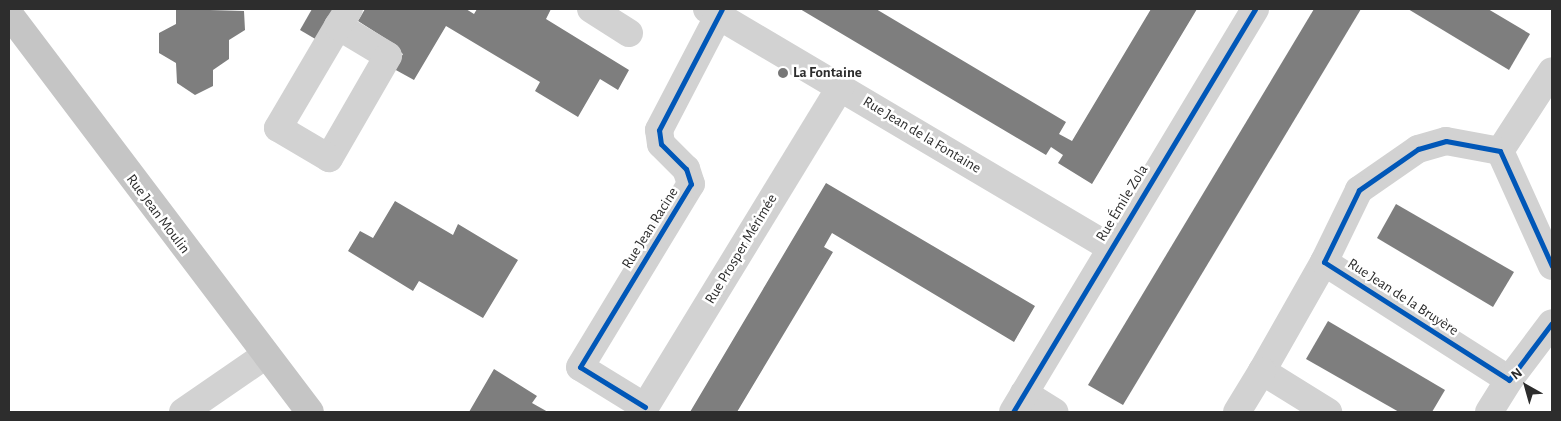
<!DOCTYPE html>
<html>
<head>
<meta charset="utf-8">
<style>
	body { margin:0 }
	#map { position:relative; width:1561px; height:421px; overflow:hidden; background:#fff; font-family:"Alegreya Sans",sans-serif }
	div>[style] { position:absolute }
	.building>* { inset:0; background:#7e7e7e }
	.minor>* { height:28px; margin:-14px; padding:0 14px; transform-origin:14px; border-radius:14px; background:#d2d2d2 }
	.major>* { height:28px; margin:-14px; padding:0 14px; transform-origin:14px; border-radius:14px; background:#c5c5c5 }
	.cycleway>* { height:5px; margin:-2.5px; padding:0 2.5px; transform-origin:2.5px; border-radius:2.5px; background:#0057b8 }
	.dots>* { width:14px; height:14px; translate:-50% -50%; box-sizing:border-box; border:2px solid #fff; border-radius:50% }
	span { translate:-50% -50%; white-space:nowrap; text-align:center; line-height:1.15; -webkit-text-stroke:5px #fff; paint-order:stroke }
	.poi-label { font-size:15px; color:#2d2d2d; font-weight:700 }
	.left { translate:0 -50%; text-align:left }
	.street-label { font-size:15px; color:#2d2d2d }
	.frame { position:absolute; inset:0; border:10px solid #2d2d2d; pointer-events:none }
	.north { position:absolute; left:1501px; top:361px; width:50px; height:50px; -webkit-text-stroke:4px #fff; paint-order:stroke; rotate:322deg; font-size:14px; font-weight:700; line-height:20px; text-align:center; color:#2d2d2d }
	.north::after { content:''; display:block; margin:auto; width:18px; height:22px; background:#2d2d2d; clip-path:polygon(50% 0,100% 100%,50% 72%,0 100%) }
</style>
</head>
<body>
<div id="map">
	<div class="building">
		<div style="clip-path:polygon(176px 9px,244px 11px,245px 30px,229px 40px,229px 59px,213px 70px,213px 86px,195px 95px,177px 83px,176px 63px,159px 53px,159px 33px,176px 24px)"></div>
		<div style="clip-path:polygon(312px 9px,336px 9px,317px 40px,300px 30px)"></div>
		<div style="clip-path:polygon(365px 9px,466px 9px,474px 14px,477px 9px,551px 9px,546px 19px,629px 70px,618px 90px,600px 79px,578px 117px,535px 91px,540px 82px,446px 26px,414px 80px,394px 69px,403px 54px,392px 47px,394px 44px,358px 21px)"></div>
		<div style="clip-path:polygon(800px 9px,876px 9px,1066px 122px,1059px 134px,1072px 141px,1151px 9px,1197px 9px,1092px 184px,1058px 163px,1063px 155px,1051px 147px,1046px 155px)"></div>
		<div style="clip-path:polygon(1314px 9px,1361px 9px,1123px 405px,1088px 385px)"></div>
		<div style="clip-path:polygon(1408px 9px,1488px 9px,1530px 34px,1509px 70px)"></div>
		<div style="clip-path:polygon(826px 183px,1035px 306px,1014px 342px,832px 233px,824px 247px,833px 252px,737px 412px,690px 412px)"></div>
		<div style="clip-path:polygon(395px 201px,453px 235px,458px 224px,518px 260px,483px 318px,419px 281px,413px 291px,348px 251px,360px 231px,373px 238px)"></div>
		<div style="clip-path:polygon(1396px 204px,1514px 272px,1493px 307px,1377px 238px)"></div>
		<div style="clip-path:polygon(1328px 321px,1445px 390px,1432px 412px,1399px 412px,1306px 359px)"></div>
		<div style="clip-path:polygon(494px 369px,537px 396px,532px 403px,548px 412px,469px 412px)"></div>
	</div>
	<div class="minor">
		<div style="left:591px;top:9px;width:45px;rotate:32.3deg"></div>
		<div style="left:707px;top:9px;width:468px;rotate:30.6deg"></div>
		<div style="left:338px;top:26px;width:58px;rotate:31deg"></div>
		<div style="left:388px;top:56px;width:118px;rotate:120deg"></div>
		<div style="left:329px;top:158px;width:59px;rotate:-149.5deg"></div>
		<div style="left:278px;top:128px;width:118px;rotate:-59.5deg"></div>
		<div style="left:338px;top:26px;width:20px;rotate:-57deg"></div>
		<div style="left:1500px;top:151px;width:95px;rotate:-57deg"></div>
		<div style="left:1324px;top:262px;width:125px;rotate:119.6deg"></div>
		<div style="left:1262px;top:371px;width:78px;rotate:31.8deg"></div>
		<div style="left:1552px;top:266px;width:126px;rotate:-114.3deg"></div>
		<div style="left:1500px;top:151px;width:55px;rotate:-169.5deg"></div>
		<div style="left:1446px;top:141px;width:29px;rotate:164deg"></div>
		<div style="left:1418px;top:149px;width:72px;rotate:145.2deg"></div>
		<div style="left:1359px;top:190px;width:80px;rotate:115.9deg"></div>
		<div style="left:1324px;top:262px;width:219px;rotate:32.5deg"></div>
		<div style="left:1509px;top:380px;width:71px;rotate:-53deg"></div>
		<div style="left:1024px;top:393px;width:36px;rotate:32deg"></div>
		<div style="left:645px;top:407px;width:76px;rotate:-148.4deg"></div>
		<div style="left:580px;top:367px;width:214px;rotate:-58.8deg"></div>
		<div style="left:691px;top:184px;width:16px;rotate:-108deg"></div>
		<div style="left:686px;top:169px;width:35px;rotate:-135deg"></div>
		<div style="left:661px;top:144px;width:14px;rotate:-98deg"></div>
		<div style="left:659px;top:130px;width:136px;rotate:-62.5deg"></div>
		<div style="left:183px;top:412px;width:101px;rotate:-34.5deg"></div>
		<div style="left:642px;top:412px;width:382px;rotate:-58.6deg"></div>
		<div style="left:1013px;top:412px;width:470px;rotate:-59deg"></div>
		<div style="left:1237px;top:412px;width:48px;rotate:-58.6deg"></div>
		<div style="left:1489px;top:412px;width:38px;rotate:-58deg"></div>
	</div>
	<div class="major">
		<div style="left:9px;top:14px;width:499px;rotate:52.9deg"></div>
	</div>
	<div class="cycleway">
		<div style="left:1552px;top:266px;width:126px;rotate:-114.3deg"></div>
		<div style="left:1500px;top:151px;width:55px;rotate:-169.5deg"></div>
		<div style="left:1446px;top:141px;width:29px;rotate:164deg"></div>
		<div style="left:1418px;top:149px;width:72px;rotate:145.2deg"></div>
		<div style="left:1359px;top:190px;width:80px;rotate:115.9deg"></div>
		<div style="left:1324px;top:262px;width:219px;rotate:32.5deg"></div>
		<div style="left:1509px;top:380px;width:71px;rotate:-53deg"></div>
		<div style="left:645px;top:407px;width:76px;rotate:-148.4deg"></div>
		<div style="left:580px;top:367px;width:214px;rotate:-58.8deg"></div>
		<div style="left:691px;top:184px;width:16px;rotate:-108deg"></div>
		<div style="left:686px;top:169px;width:35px;rotate:-135deg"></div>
		<div style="left:661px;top:144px;width:14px;rotate:-98deg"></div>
		<div style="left:659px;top:130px;width:136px;rotate:-62.5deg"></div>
		<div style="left:1013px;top:412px;width:470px;rotate:-59deg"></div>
	</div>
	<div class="dots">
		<div style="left:783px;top:73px;background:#767676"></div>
	</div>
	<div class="poi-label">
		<span class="left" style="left:793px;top:73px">La Fontaine</span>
	</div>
	<div class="street-label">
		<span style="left:922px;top:135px;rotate:31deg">Rue Jean de la Fontaine</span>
		<span style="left:1122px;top:203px;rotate:-59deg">Rue Émile Zola</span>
		<span style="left:158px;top:214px;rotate:53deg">Rue Jean Moulin</span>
		<span style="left:650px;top:228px;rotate:-58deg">Rue Jean Racine</span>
		<span style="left:741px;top:249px;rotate:-59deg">Rue Prosper Mérimée</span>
		<span style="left:1403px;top:297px;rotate:33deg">Rue Jean de la Bruyère</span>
	</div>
	<div class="frame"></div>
	<div class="north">N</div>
</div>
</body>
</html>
